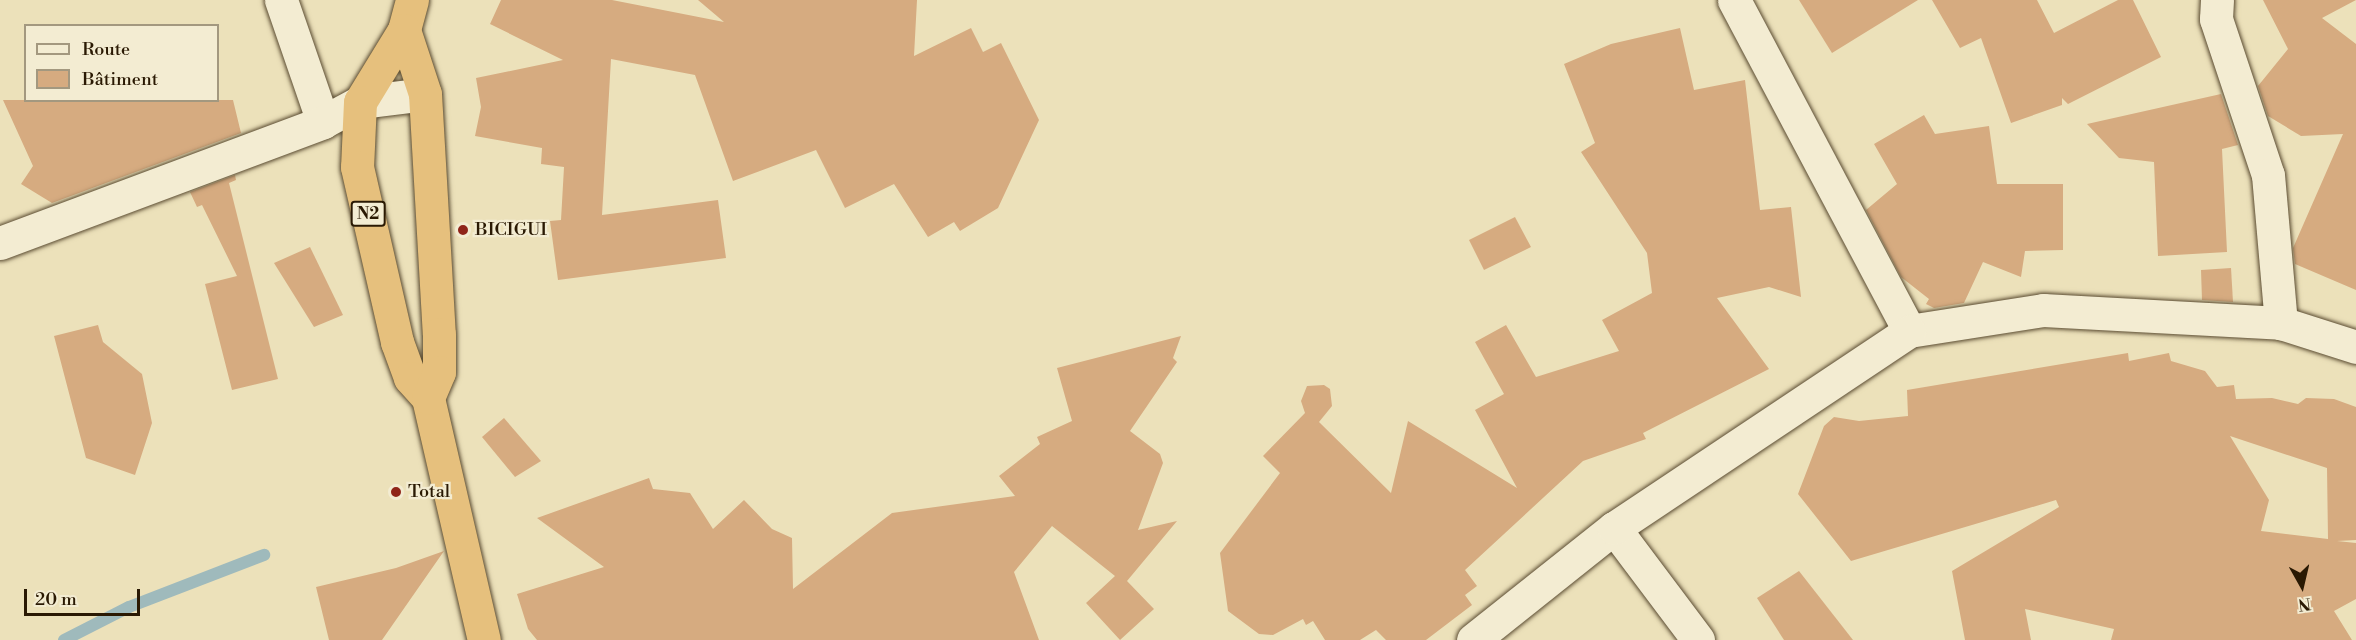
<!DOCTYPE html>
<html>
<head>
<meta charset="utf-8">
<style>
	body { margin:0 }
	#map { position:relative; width:2356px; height:640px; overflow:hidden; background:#ece1ba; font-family:"Libre Bodoni",serif }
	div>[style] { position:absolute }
	.stream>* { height:12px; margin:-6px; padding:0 6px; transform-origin:6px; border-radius:6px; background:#9fbabc }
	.building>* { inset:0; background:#d6ab80 }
	.roads { filter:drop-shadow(0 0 2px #5a4b31) drop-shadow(0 0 2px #5a4b31) }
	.street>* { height:33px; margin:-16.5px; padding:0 16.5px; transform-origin:16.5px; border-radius:16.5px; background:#f3ecd2 }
	.highway>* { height:33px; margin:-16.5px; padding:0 16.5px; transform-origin:16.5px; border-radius:16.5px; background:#e6c07d }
	.dots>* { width:16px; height:16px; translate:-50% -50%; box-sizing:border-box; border:3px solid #f3ecd2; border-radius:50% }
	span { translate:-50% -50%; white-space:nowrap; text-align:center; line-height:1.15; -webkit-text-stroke:4.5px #f3ecd2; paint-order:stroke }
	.shield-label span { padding:2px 4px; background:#f3ecd2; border:2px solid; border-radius:4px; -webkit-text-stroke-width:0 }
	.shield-label { font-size:16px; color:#2a1903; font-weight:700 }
	.poi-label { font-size:18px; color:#2a1903 }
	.left { translate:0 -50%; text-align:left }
	.legend { position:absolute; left:24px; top:24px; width:195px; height:78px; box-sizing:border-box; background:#f3ecd2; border:2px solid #a3987f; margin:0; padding:8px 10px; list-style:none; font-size:18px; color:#2a1903 }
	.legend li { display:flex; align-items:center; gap:12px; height:30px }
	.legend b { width:30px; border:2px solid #a3987f }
	.north { position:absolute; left:2272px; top:556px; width:60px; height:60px; -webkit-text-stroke:4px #f3ecd2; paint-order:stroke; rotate:172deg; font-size:16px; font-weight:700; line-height:24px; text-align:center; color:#2a1903 }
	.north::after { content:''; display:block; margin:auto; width:21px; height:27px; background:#2a1903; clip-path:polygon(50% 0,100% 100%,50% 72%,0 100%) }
	.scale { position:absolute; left:24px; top:589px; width:116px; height:27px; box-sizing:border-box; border:3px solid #2a1903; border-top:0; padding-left:8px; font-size:18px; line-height:21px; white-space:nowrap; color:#2a1903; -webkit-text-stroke:4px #f3ecd2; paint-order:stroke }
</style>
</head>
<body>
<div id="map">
	<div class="stream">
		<div style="left:64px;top:640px;width:73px;rotate:-26.9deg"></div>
		<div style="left:129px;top:607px;width:145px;rotate:-21.1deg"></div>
	</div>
	<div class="building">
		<div style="clip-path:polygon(501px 0,612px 0,724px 22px,698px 0,917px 0,914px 56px,971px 28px,983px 52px,1001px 43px,1039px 120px,998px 208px,960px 231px,954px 222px,928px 237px,894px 184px,845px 208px,816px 150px,733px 181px,695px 75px,611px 59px,602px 215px,718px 200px,726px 258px,558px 280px,550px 221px,561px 220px,564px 167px,541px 164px,542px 148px,475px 136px,481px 107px,476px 78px,563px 60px,490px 24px)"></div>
		<div style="clip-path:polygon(1799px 0,1918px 0,1832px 53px)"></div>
		<div style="clip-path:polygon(1932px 0,2037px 0,2054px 33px,2118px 0,2133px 0,2161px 57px,2068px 104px,2062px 98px,2062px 105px,2011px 123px,1981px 38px,1960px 48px)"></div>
		<div style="clip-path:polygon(2263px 0,2356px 0,2322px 18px,2356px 44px,2356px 290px,2295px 264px,2293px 248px,2343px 134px,2301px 136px,2268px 116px,2258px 86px,2288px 49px)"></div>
		<div style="clip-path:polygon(1680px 28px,1694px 90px,1745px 80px,1760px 210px,1791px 207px,1801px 297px,1769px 287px,1717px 298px,1769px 369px,1643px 433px,1646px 439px,1583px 461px,1465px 570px,1477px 586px,1465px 595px,1472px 605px,1426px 640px,1386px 640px,1376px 630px,1360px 640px,1325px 640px,1313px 621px,1306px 625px,1303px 619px,1273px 635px,1259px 634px,1228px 611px,1220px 553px,1280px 473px,1263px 456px,1305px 413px,1301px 401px,1307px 386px,1324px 385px,1330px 389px,1332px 406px,1319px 422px,1391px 493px,1408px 421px,1517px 488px,1475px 410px,1504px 394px,1475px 342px,1506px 325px,1536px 377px,1619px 351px,1602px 320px,1652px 293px,1647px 253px,1581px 152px,1595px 143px,1564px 64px,1611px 44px)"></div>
		<div style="clip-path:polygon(2221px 94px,2238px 145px,2222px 149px,2227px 252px,2158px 256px,2154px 162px,2119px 158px,2087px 124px)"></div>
		<div style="clip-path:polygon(3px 100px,233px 100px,241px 133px,52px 203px,21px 184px,33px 166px)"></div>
		<div style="clip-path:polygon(1924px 115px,1935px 134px,1989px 126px,1997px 184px,2063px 184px,2063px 250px,2025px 251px,2021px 277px,1983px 262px,1964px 303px,1934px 308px,1926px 304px,1929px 299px,1901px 277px,1866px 210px,1897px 184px,1874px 144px)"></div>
		<div style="clip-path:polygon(235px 175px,236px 180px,229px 183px,278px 379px,232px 390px,205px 284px,237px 276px,202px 205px,197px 207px,190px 192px)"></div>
		<div style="clip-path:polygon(1515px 217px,1531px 247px,1484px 270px,1469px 240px)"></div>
		<div style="clip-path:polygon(310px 247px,343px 315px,314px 327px,274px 263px)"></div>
		<div style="clip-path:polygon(2231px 268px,2233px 302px,2202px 300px,2201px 270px)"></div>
		<div style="clip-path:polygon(98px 325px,103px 342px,142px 374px,152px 423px,135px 475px,86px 458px,54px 336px)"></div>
		<div style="clip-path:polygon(1181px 336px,1173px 358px,1177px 362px,1130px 431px,1160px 454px,1163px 463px,1138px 530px,1177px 521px,1127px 581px,1154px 609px,1120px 640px,1086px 603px,1115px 576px,1052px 526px,1014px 572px,1039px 640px,537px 640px,528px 629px,517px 594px,604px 567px,537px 518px,649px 478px,653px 489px,690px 493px,713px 529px,744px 500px,772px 529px,792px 538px,793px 589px,892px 513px,1015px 496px,999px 476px,1040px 444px,1037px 437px,1072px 421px,1057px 368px)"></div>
		<div style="clip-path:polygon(evenodd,2128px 353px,2129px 361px,2169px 353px,2171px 361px,2205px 371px,2217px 387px,2234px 385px,2236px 399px,2272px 398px,2298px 404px,2306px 398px,2334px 399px,2356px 407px,2356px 540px,2337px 541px,2356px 543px,2356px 599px,2334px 611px,2352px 640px,2111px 640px,2114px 629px,2025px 609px,2031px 640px,1965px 640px,1952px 571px,2059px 507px,2056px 500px,1851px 561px,1798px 494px,1824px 426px,1834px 417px,1859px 421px,1908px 416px,1907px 390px,2128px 353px,2230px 436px,2327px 468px,2328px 539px,2261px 531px,2269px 500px,2230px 436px)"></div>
		<div style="clip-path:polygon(504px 418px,541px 461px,515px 477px,482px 437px)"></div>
		<div style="clip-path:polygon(444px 551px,382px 640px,329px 640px,316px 587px,396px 568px)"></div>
		<div style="clip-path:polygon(1799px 571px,1853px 640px,1784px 640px,1757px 598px)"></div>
	</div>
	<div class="roads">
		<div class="street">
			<div style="left:281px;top:0;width:129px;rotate:71deg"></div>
			<div style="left:1734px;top:0;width:374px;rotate:62.1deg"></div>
			<div style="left:1909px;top:331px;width:136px;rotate:-8.9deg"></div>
			<div style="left:2043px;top:310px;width:238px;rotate:3.1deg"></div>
			<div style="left:2281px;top:323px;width:79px;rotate:17.7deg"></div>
			<div style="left:2217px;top:0;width:19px;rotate:93deg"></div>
			<div style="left:2216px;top:19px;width:164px;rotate:71.6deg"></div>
			<div style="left:2268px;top:175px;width:149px;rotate:85deg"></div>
			<div style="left:0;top:243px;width:345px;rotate:-20.5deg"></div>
			<div style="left:323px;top:122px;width:42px;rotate:-28.4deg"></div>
			<div style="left:360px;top:102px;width:65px;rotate:-7deg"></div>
			<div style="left:1614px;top:528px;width:140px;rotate:53.1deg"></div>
			<div style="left:1473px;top:640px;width:180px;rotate:-38.5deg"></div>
			<div style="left:1614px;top:528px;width:355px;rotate:-33.7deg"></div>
		</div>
		<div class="highway">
			<div style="left:412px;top:0;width:31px;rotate:105deg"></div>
			<div style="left:404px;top:30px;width:84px;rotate:121.4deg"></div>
			<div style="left:360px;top:102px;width:65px;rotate:92.6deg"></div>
			<div style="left:357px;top:167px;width:180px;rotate:77.1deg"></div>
			<div style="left:397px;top:342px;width:38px;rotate:70deg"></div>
			<div style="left:410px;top:378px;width:27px;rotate:48deg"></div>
			<div style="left:428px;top:398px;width:248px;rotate:77deg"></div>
			<div style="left:404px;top:30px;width:67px;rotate:71.8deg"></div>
			<div style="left:425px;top:94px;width:240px;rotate:86.7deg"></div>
			<div style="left:439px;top:334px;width:38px;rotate:90deg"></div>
			<div style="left:439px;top:372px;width:28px;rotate:113deg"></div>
		</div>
	</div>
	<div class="dots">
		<div style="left:463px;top:230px;background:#8f2418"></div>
		<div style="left:396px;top:492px;background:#8f2418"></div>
	</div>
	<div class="shield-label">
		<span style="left:368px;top:214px">N2</span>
	</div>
	<div class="poi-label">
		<span class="left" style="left:475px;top:230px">BICIGUI</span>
		<span class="left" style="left:408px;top:492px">Total</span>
	</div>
	<ul class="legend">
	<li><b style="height:8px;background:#f3ecd2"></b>Route</li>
	<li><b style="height:16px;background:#d6ab80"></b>Bâtiment</li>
	</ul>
	<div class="north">N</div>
	<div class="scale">20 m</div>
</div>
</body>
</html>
